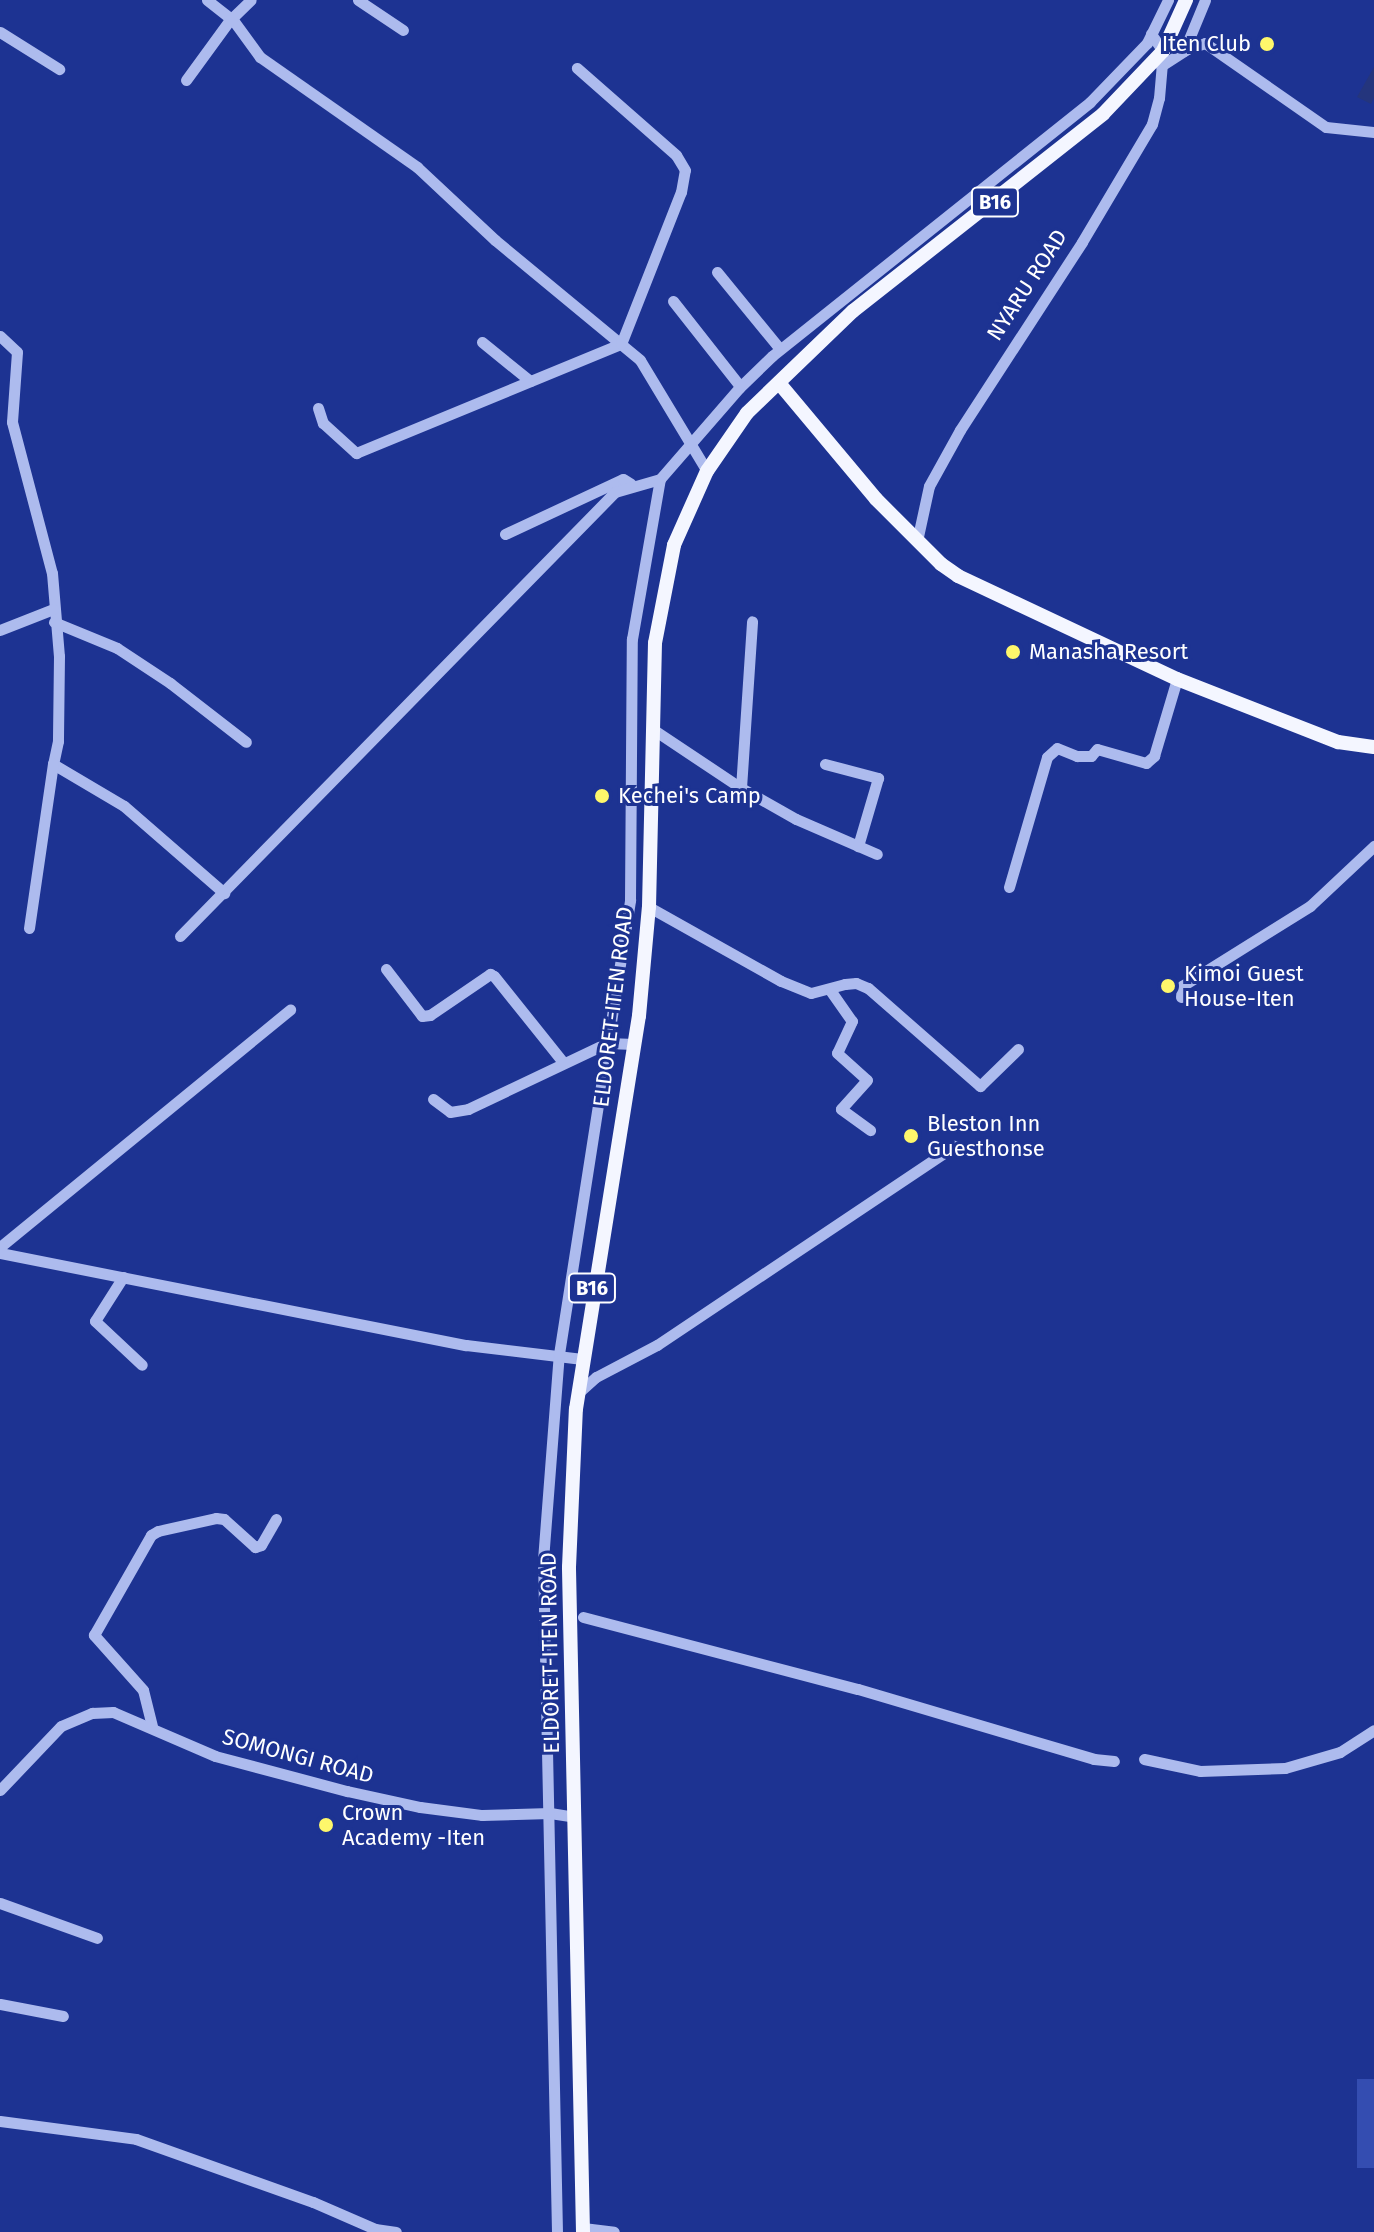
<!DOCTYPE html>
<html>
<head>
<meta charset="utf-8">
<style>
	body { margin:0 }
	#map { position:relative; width:1374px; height:2232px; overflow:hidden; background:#1d3392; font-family:"Fira Sans",sans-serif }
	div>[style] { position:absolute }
	.green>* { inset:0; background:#344db1 }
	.water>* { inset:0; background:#24357d }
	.minor>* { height:11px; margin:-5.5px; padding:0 5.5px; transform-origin:5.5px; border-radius:5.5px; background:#adbbee }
	.major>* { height:14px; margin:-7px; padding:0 7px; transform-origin:7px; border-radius:7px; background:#f4f6ff }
	.dots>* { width:22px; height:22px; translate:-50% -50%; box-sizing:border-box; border:4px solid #1d3392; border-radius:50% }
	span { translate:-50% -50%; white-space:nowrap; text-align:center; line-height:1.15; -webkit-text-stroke:6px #1d3392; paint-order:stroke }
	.shield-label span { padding:2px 6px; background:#1d3392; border:2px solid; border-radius:6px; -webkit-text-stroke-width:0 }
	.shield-label { font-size:20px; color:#fff; font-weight:700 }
	.poi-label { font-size:22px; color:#fff }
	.right { translate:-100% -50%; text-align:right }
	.left { translate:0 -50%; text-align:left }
	.street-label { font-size:22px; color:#fff }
</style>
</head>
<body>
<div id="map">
	<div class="green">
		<div style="clip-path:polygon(1357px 2079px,1374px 2079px,1374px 2168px,1357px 2168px)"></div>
	</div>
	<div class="water">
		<div style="clip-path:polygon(1374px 67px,1374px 98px,1371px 104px,1357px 97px)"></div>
	</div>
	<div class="minor">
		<div style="left:207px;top:0;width:33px;rotate:38deg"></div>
		<div style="left:233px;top:20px;width:46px;rotate:53.9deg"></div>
		<div style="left:260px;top:57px;width:192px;rotate:35deg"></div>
		<div style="left:417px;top:167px;width:107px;rotate:43.1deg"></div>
		<div style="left:495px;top:240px;width:188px;rotate:39.6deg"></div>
		<div style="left:640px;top:360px;width:130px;rotate:58.9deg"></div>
		<div style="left:358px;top:0;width:54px;rotate:33.7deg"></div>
		<div style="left:0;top:32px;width:70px;rotate:32.1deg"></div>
		<div style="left:1184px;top:51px;width:55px;rotate:-67.6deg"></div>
		<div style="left:1161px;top:66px;width:31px;rotate:-33deg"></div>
		<div style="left:1187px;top:49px;width:19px;rotate:-18deg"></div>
		<div style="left:1205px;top:43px;width:147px;rotate:34.8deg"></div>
		<div style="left:1326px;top:127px;width:48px;rotate:5.9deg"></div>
		<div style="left:186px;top:80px;width:73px;rotate:-53.9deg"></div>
		<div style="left:229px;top:21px;width:30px;rotate:-44deg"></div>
		<div style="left:717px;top:272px;width:99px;rotate:50.7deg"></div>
		<div style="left:673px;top:301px;width:108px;rotate:51.8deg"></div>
		<div style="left:0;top:336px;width:23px;rotate:43deg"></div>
		<div style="left:17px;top:352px;width:70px;rotate:94.1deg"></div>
		<div style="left:12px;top:422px;width:156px;rotate:75.2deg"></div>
		<div style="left:52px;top:573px;width:83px;rotate:85.2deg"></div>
		<div style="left:59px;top:656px;width:85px;rotate:90.7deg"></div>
		<div style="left:58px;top:741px;width:24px;rotate:102deg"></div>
		<div style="left:53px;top:764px;width:82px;rotate:30.6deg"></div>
		<div style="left:124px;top:806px;width:133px;rotate:41deg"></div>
		<div style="left:482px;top:342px;width:62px;rotate:39.1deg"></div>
		<div style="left:318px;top:408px;width:16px;rotate:72deg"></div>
		<div style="left:323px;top:423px;width:45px;rotate:42.3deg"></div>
		<div style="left:356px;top:453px;width:287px;rotate:-22.4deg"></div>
		<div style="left:621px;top:344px;width:163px;rotate:-68.5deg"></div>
		<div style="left:681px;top:192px;width:22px;rotate:-80deg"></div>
		<div style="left:685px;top:170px;width:17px;rotate:-121deg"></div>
		<div style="left:676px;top:155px;width:132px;rotate:-138.7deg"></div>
		<div style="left:505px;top:534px;width:130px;rotate:-25deg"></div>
		<div style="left:623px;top:479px;width:9px;rotate:32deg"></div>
		<div style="left:917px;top:541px;width:56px;rotate:-77.7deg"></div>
		<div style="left:929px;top:486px;width:64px;rotate:-61deg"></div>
		<div style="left:960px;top:430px;width:224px;rotate:-57deg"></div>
		<div style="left:1082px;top:242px;width:137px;rotate:-59.3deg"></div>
		<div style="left:1152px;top:124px;width:27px;rotate:-75deg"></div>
		<div style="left:1159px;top:98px;width:47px;rotate:-85.1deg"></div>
		<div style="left:1163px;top:51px;width:21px;rotate:-125deg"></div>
		<div style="left:54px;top:622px;width:68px;rotate:22.4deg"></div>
		<div style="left:117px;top:648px;width:64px;rotate:33.4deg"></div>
		<div style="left:170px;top:683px;width:96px;rotate:37.8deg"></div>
		<div style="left:0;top:630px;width:57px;rotate:-21.6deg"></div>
		<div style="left:654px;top:730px;width:105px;rotate:33.7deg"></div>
		<div style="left:741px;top:788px;width:63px;rotate:29.4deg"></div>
		<div style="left:796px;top:819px;width:88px;rotate:23.4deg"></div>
		<div style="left:825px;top:764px;width:55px;rotate:14.8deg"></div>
		<div style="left:878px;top:778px;width:71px;rotate:106.4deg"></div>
		<div style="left:741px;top:788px;width:167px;rotate:-86.2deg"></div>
		<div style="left:1009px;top:887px;width:135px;rotate:-73.7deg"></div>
		<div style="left:1047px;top:757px;width:13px;rotate:-42deg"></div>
		<div style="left:1057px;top:748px;width:22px;rotate:22deg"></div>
		<div style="left:1077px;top:756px;width:14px"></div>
		<div style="left:1091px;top:756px;width:9px;rotate:-49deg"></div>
		<div style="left:1097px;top:749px;width:51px;rotate:15.9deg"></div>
		<div style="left:1146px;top:763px;width:11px;rotate:-41deg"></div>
		<div style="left:1154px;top:756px;width:80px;rotate:-73.4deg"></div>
		<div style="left:649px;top:907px;width:151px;rotate:29.3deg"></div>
		<div style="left:781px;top:981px;width:32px;rotate:22deg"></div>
		<div style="left:811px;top:993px;width:35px;rotate:-15deg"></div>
		<div style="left:845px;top:984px;width:11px;rotate:-5deg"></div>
		<div style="left:856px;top:983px;width:13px;rotate:23deg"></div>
		<div style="left:868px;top:988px;width:149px;rotate:41.2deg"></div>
		<div style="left:980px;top:1086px;width:53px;rotate:-44.2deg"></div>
		<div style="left:29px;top:928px;width:166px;rotate:-81.7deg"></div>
		<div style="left:180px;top:936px;width:622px;rotate:-45.59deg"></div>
		<div style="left:615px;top:492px;width:47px;rotate:-16.1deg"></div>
		<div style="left:660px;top:479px;width:121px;rotate:-49deg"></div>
		<div style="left:739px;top:388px;width:46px;rotate:-44.1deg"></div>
		<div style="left:772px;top:356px;width:407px;rotate:-38.6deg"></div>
		<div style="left:1090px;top:102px;width:82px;rotate:-46deg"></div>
		<div style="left:1147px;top:43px;width:48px;rotate:-64deg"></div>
		<div style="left:386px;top:969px;width:59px;rotate:52.5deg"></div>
		<div style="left:422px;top:1016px;width:8px;rotate:-7deg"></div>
		<div style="left:430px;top:1015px;width:73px;rotate:-34.3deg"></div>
		<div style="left:490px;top:974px;width:4px;rotate:27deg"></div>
		<div style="left:494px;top:976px;width:110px;rotate:51.3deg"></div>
		<div style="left:830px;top:990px;width:38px;rotate:55deg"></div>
		<div style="left:852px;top:1021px;width:35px;rotate:115deg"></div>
		<div style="left:837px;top:1053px;width:40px;rotate:42deg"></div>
		<div style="left:867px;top:1080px;width:39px;rotate:132deg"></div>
		<div style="left:841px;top:1109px;width:36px;rotate:36deg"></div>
		<div style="left:1181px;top:997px;width:11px;rotate:-85deg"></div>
		<div style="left:1182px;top:986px;width:151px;rotate:-32deg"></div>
		<div style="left:1310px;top:906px;width:88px;rotate:-43.2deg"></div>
		<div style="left:433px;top:1099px;width:21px;rotate:37deg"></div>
		<div style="left:450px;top:1112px;width:18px;rotate:-9deg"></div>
		<div style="left:468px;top:1109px;width:154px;rotate:-25.4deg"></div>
		<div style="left:607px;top:1043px;width:27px;rotate:2deg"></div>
		<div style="left:0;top:1247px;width:375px;rotate:-39.3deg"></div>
		<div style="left:0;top:1253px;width:475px;rotate:11.2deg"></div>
		<div style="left:466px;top:1345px;width:117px;rotate:6.9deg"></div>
		<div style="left:123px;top:1277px;width:52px;rotate:122.5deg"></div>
		<div style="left:95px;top:1321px;width:64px;rotate:43.1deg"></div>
		<div style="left:577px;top:1394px;width:25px;rotate:-42deg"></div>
		<div style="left:596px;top:1377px;width:69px;rotate:-27.7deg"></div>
		<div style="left:657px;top:1345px;width:358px;rotate:-33.8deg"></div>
		<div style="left:583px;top:1617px;width:284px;rotate:14.7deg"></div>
		<div style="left:858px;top:1689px;width:246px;rotate:16.5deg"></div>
		<div style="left:1094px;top:1759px;width:20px;rotate:6deg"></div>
		<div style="left:152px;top:1726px;width:37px;rotate:-104deg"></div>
		<div style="left:143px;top:1690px;width:74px;rotate:-131.7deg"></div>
		<div style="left:94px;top:1635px;width:115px;rotate:-60.3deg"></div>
		<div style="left:151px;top:1535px;width:8px;rotate:-30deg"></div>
		<div style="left:158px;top:1531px;width:59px;rotate:-12.6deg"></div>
		<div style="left:216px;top:1518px;width:8px;rotate:7deg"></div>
		<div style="left:224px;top:1519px;width:42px;rotate:42.1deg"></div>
		<div style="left:255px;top:1547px;width:6px;rotate:-18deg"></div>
		<div style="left:261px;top:1545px;width:30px;rotate:-60deg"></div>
		<div style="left:1144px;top:1759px;width:57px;rotate:12.1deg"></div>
		<div style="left:1200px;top:1771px;width:85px;rotate:-2deg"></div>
		<div style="left:1285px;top:1768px;width:57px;rotate:-16.2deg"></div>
		<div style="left:1340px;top:1752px;width:40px;rotate:-32.9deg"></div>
		<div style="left:0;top:1790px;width:88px;rotate:-46.4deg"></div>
		<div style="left:61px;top:1726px;width:34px;rotate:-23deg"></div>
		<div style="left:92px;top:1713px;width:21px;rotate:-3deg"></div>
		<div style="left:113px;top:1712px;width:111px;rotate:23.3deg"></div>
		<div style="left:215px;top:1756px;width:137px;rotate:14.9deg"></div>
		<div style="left:347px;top:1791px;width:75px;rotate:12.4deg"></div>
		<div style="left:420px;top:1807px;width:63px;rotate:7.4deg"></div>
		<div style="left:482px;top:1815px;width:68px;rotate:-1.7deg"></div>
		<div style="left:550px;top:1813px;width:25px;rotate:9deg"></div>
		<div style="left:0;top:1903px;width:103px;rotate:19.8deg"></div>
		<div style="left:0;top:2004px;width:64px;rotate:10.8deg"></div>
		<div style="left:0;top:2121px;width:137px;rotate:7.5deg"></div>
		<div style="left:136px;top:2139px;width:188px;rotate:19.6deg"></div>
		<div style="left:313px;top:2202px;width:68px;rotate:23.5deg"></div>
		<div style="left:375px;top:2229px;width:21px;rotate:8deg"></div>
		<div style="left:583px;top:2228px;width:31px;rotate:7deg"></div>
		<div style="left:557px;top:2232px;width:672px;rotate:-91.19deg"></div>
		<div style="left:543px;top:1560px;width:207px;rotate:-85.6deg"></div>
		<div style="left:559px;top:1354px;width:460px;rotate:-81.1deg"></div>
		<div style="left:630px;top:900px;width:261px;rotate:-89.6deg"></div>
		<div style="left:632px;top:639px;width:162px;rotate:-80.1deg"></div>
	</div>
	<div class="major">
		<div style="left:779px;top:383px;width:151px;rotate:50.1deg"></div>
		<div style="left:876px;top:499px;width:92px;rotate:45deg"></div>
		<div style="left:941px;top:564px;width:21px;rotate:35deg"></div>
		<div style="left:958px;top:576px;width:242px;rotate:25.2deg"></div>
		<div style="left:1177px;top:679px;width:173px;rotate:21.4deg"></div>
		<div style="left:1338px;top:742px;width:36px;rotate:8deg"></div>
		<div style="left:583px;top:2232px;width:665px;rotate:-91.21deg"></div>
		<div style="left:569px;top:1567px;width:158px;rotate:-87.5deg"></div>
		<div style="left:576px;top:1409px;width:398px;rotate:-80.9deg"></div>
		<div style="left:639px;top:1016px;width:109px;rotate:-84.8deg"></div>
		<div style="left:649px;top:907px;width:264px;rotate:-88.7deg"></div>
		<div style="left:655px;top:643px;width:100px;rotate:-79deg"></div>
		<div style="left:674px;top:545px;width:81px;rotate:-66deg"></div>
		<div style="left:707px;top:471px;width:70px;rotate:-55.4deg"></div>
		<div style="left:747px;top:413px;width:147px;rotate:-43.9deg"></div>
		<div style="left:853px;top:311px;width:318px;rotate:-38.2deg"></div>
		<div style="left:1103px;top:114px;width:87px;rotate:-46.4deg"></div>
		<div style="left:1163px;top:51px;width:56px;rotate:-65.7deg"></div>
	</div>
	<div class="dots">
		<div style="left:1267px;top:44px;background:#fef76b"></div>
		<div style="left:1013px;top:652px;background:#fef76b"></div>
		<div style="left:602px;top:796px;background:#fef76b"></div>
		<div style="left:1168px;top:986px;background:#fef76b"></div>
		<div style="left:911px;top:1136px;background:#fef76b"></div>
		<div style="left:326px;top:1825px;background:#fef76b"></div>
	</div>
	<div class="shield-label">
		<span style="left:995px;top:202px">B16</span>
		<span style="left:592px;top:1288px">B16</span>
	</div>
	<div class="poi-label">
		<span class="right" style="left:1251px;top:44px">Iten Club</span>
		<span class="left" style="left:1029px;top:652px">Manasha Resort</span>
		<span class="left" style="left:618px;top:796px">Kechei's Camp</span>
		<span class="left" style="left:1184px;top:986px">Kimoi Guest<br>House-Iten</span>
		<span class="left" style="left:927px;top:1136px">Bleston Inn<br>Guesthonse</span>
		<span class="left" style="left:342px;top:1825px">Crown<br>Academy -Iten</span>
	</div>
	<div class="street-label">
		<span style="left:1027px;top:285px;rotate:-57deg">NYARU ROAD</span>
		<span style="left:613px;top:1007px;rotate:-83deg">ELDORET-ITEN ROAD</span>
		<span style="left:550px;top:1653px;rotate:-91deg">ELDORET-ITEN ROAD</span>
		<span style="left:298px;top:1756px;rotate:15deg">SOMONGI ROAD</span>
	</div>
</div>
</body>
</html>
